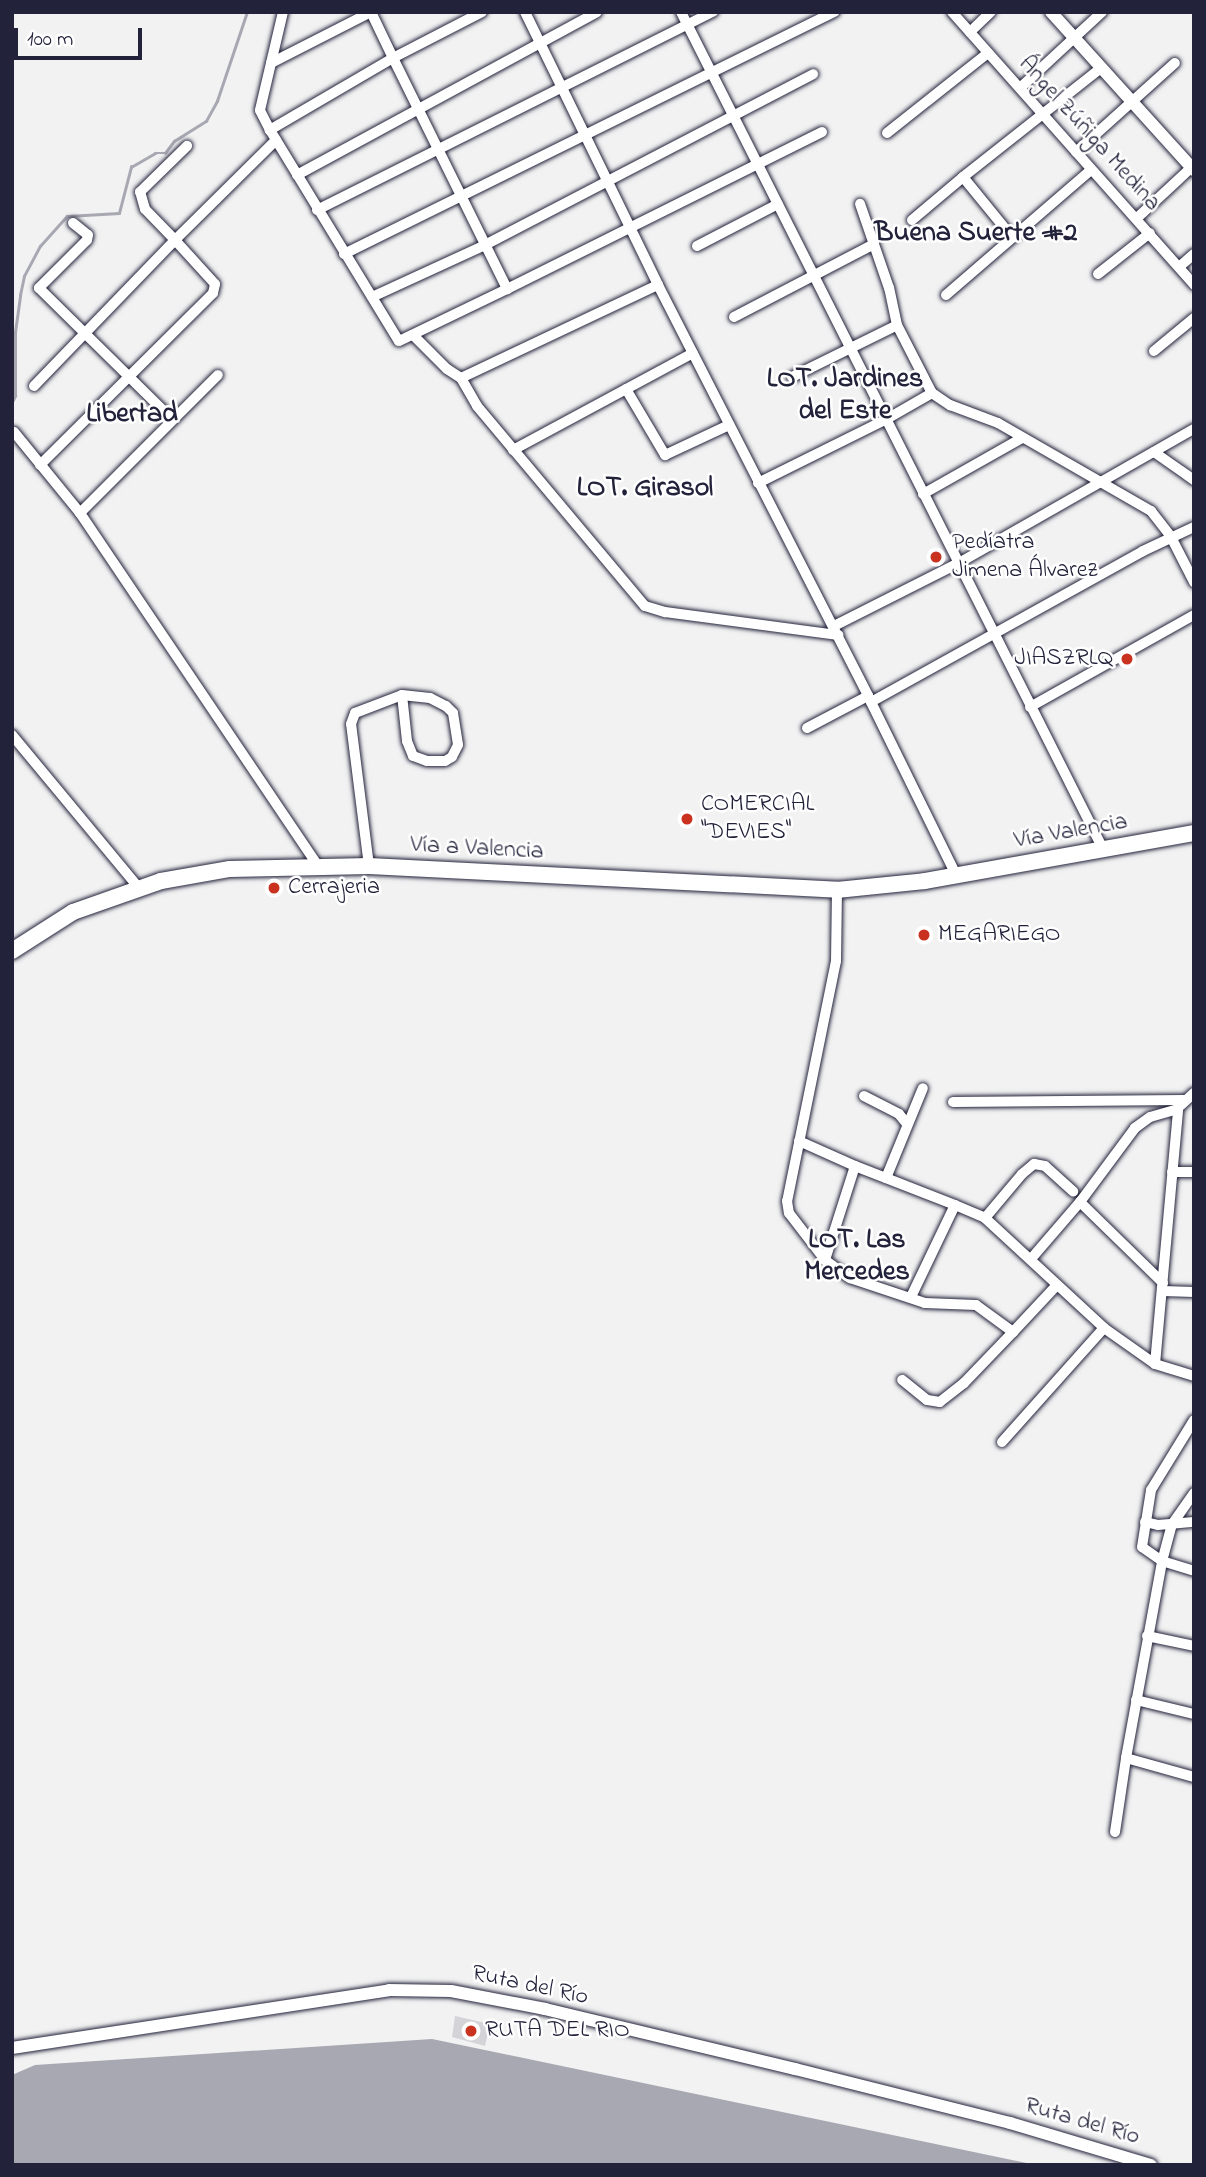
<!DOCTYPE html>
<html>
<head>
<meta charset="utf-8">
<style>
	body { margin:0 }
	#map { position:relative; width:1206px; height:2177px; overflow:hidden; background:#f2f2f3; font-family:"Indie Flower",sans-serif }
	div>[style] { position:absolute }
	.green>* { inset:0; background:#d3d3d8 }
	.water>* { inset:0; background:#a8a8b2 }
	.stream>* { height:2.5px; margin:-1.25px; padding:0 1.25px; transform-origin:1.25px; border-radius:1.25px; background:#a8a8b2 }
	.roads { filter:drop-shadow(0 0 2px #22223b) drop-shadow(0 0 2px #22223b) }
	.minor>* { height:10px; margin:-5px; padding:0 5px; transform-origin:5px; border-radius:5px; background:#fff }
	.tertiary>* { height:12px; margin:-6px; padding:0 6px; transform-origin:6px; border-radius:6px; background:#fff }
	.secondary>* { height:12px; margin:-6px; padding:0 6px; transform-origin:6px; border-radius:6px; background:#fff }
	.trunk>* { height:16px; margin:-8px; padding:0 8px; transform-origin:8px; border-radius:8px; background:#fff }
	.dots>* { width:19px; height:19px; translate:-50% -50%; box-sizing:border-box; border:4px solid #fff; border-radius:50% }
	span { translate:-50% -50%; white-space:nowrap; text-align:center; line-height:1.15; -webkit-text-stroke:5px #fff; paint-order:stroke }
	.street-label { font-size:24px; color:#22223b }
	.poi-label { font-size:24px; color:#22223b }
	.left { translate:0 -50%; text-align:left }
	.right { translate:-100% -50%; text-align:right }
	.quarter-label { font-size:28px; color:#22223b; font-weight:700 }
	.frame { position:absolute; inset:0; border:14px solid #22223b; pointer-events:none }
	.scale { position:absolute; left:14px; top:28px; width:128px; height:32px; box-sizing:border-box; border:4px solid #22223b; border-top:0; padding-left:9px; font-size:21px; line-height:24px; white-space:nowrap; color:#22223b; -webkit-text-stroke:5px #fff; paint-order:stroke }
</style>
</head>
<body>
<div id="map">
	<div class="green">
		<div style="clip-path:polygon(455px 2016px,490px 2024px,485px 2046px,452px 2037px)"></div>
	</div>
	<div class="water">
		<div style="clip-path:polygon(432px 2039px,1036px 2165px,12px 2165px,12px 2075px,35px 2065px)"></div>
	</div>
	<div class="stream">
		<div style="left:12px;top:402px;width:7px;rotate:-63deg"></div>
		<div style="left:15px;top:396px;width:64px;rotate:-90deg"></div>
		<div style="left:15px;top:332px;width:37px;rotate:-82deg"></div>
		<div style="left:20px;top:295px;width:19px;rotate:-78deg"></div>
		<div style="left:24px;top:276px;width:34px;rotate:-62deg"></div>
		<div style="left:40px;top:246px;width:40px;rotate:-48deg"></div>
		<div style="left:67px;top:216px;width:52px;rotate:-3.3deg"></div>
		<div style="left:119px;top:213px;width:48px;rotate:-75.4deg"></div>
		<div style="left:131px;top:167px;width:28px;rotate:-30deg"></div>
		<div style="left:155px;top:153px;width:10px"></div>
		<div style="left:165px;top:153px;width:15px;rotate:-53deg"></div>
		<div style="left:174px;top:141px;width:38px;rotate:-32deg"></div>
		<div style="left:206px;top:121px;width:23px;rotate:-61deg"></div>
		<div style="left:217px;top:101px;width:94px;rotate:-71.4deg"></div>
	</div>
	<div class="roads">
		<div class="minor">
			<div style="left:482px;top:12px;width:100px;rotate:152.7deg"></div>
			<div style="left:393px;top:58px;width:258px;rotate:63.7deg"></div>
			<div style="left:507px;top:289px;width:352px;rotate:-26.5deg"></div>
			<div style="left:525px;top:12px;width:304px;rotate:64deg"></div>
			<div style="left:681px;top:12px;width:937px;rotate:63.24deg"></div>
			<div style="left:952px;top:12px;width:365px;rotate:48.4deg"></div>
			<div style="left:970px;top:32px;width:29px;rotate:-44deg"></div>
			<div style="left:271px;top:63px;width:112px;rotate:-27deg"></div>
			<div style="left:371px;top:12px;width:51px;rotate:64.4deg"></div>
			<div style="left:393px;top:58px;width:143px;rotate:149.7deg"></div>
			<div style="left:270px;top:130px;width:247px;rotate:58.6deg"></div>
			<div style="left:399px;top:341px;width:120px;rotate:-25.7deg"></div>
			<div style="left:1020px;top:88px;width:112px;rotate:-42.8deg"></div>
			<div style="left:270px;top:130px;width:22px;rotate:-117deg"></div>
			<div style="left:260px;top:110px;width:101px;rotate:-76.8deg"></div>
			<div style="left:887px;top:133px;width:129px;rotate:-38.4deg"></div>
			<div style="left:1076px;top:152px;width:133px;rotate:-42deg"></div>
			<div style="left:297px;top:175px;width:341px;rotate:-28.5deg"></div>
			<div style="left:963px;top:177px;width:176px;rotate:-38.3deg"></div>
			<div style="left:317px;top:210px;width:443px;rotate:-26.6deg"></div>
			<div style="left:1137px;top:218px;width:78px;rotate:-42.9deg"></div>
			<div style="left:912px;top:220px;width:67px;rotate:-40.1deg"></div>
			<div style="left:963px;top:177px;width:77px;rotate:50.8deg"></div>
			<div style="left:73px;top:223px;width:19px;rotate:39deg"></div>
			<div style="left:88px;top:235px;width:5px;rotate:101deg"></div>
			<div style="left:87px;top:240px;width:68px;rotate:135deg"></div>
			<div style="left:39px;top:288px;width:187px;rotate:44.6deg"></div>
			<div style="left:697px;top:246px;width:91px;rotate:-27.4deg"></div>
			<div style="left:344px;top:254px;width:547px;rotate:-26.28deg"></div>
			<div style="left:1179px;top:267px;width:20px;rotate:-41deg"></div>
			<div style="left:1098px;top:274px;width:66px;rotate:-38.3deg"></div>
			<div style="left:946px;top:295px;width:191px;rotate:-40.8deg"></div>
			<div style="left:372px;top:297px;width:124px;rotate:-24.7deg"></div>
			<div style="left:485px;top:245px;width:370px;rotate:-27.5deg"></div>
			<div style="left:734px;top:317px;width:158px;rotate:-27.5deg"></div>
			<div style="left:897px;top:325px;width:76px;rotate:62.8deg"></div>
			<div style="left:932px;top:393px;width:22px;rotate:34deg"></div>
			<div style="left:950px;top:405px;width:51px;rotate:20.6deg"></div>
			<div style="left:998px;top:423px;width:177px;rotate:29.9deg"></div>
			<div style="left:1151px;top:511px;width:33px;rotate:52deg"></div>
			<div style="left:1171px;top:537px;width:51px;rotate:62.9deg"></div>
			<div style="left:413px;top:335px;width:48px;rotate:45deg"></div>
			<div style="left:447px;top:369px;width:17px;rotate:33deg"></div>
			<div style="left:461px;top:378px;width:32px;rotate:60deg"></div>
			<div style="left:477px;top:406px;width:261px;rotate:50deg"></div>
			<div style="left:645px;top:606px;width:21px;rotate:17deg"></div>
			<div style="left:665px;top:612px;width:175px;rotate:7.6deg"></div>
			<div style="left:1154px;top:351px;width:52px;rotate:-39.5deg"></div>
			<div style="left:792px;top:377px;width:117px;rotate:-26.3deg"></div>
			<div style="left:897px;top:325px;width:38px;rotate:-102deg"></div>
			<div style="left:889px;top:288px;width:89px;rotate:-109deg"></div>
			<div style="left:461px;top:378px;width:218px;rotate:-25.3deg"></div>
			<div style="left:658px;top:285px;width:462px;rotate:62.9deg"></div>
			<div style="left:34px;top:386px;width:203px;rotate:-46deg"></div>
			<div style="left:175px;top:240px;width:43px;rotate:-134.1deg"></div>
			<div style="left:145px;top:209px;width:18px;rotate:-106deg"></div>
			<div style="left:140px;top:192px;width:66px;rotate:-44.4deg"></div>
			<div style="left:626px;top:389px;width:77px;rotate:59.4deg"></div>
			<div style="left:665px;top:455px;width:71px;rotate:-25.1deg"></div>
			<div style="left:14px;top:432px;width:104px;rotate:50.8deg"></div>
			<div style="left:80px;top:513px;width:424px;rotate:56deg"></div>
			<div style="left:513px;top:450px;width:204px;rotate:-28.3deg"></div>
			<div style="left:1154px;top:452px;width:49px;rotate:35deg"></div>
			<div style="left:40px;top:465px;width:244px;rotate:-44.8deg"></div>
			<div style="left:213px;top:293px;width:9px;rotate:-77deg"></div>
			<div style="left:215px;top:284px;width:59px;rotate:-132.3deg"></div>
			<div style="left:175px;top:240px;width:142px;rotate:-44.7deg"></div>
			<div style="left:758px;top:483px;width:142px;rotate:-26.4deg"></div>
			<div style="left:885px;top:420px;width:54px;rotate:-29.9deg"></div>
			<div style="left:923px;top:494px;width:114px;rotate:-29.5deg"></div>
			<div style="left:80px;top:513px;width:195px;rotate:-45deg"></div>
			<div style="left:834px;top:626px;width:138px;rotate:-26.8deg"></div>
			<div style="left:957px;top:564px;width:273px;rotate:-29.7deg"></div>
			<div style="left:871px;top:702px;width:311px;rotate:-29deg"></div>
			<div style="left:1143px;top:551px;width:56px;rotate:-25.2deg"></div>
			<div style="left:1030px;top:707px;width:188px;rotate:-29.3deg"></div>
			<div style="left:807px;top:728px;width:69px;rotate:-27.7deg"></div>
			<div style="left:868px;top:696px;width:199px;rotate:63.8deg"></div>
			<div style="left:12px;top:735px;width:197px;rotate:50.3deg"></div>
			<div style="left:369px;top:866px;width:143px;rotate:-97.2deg"></div>
			<div style="left:351px;top:724px;width:12px;rotate:-70deg"></div>
			<div style="left:355px;top:713px;width:50px;rotate:-21deg"></div>
			<div style="left:402px;top:695px;width:28px;rotate:6deg"></div>
			<div style="left:430px;top:698px;width:18px;rotate:27deg"></div>
			<div style="left:446px;top:706px;width:10px;rotate:45deg"></div>
			<div style="left:453px;top:713px;width:32px;rotate:81deg"></div>
			<div style="left:458px;top:745px;width:13px;rotate:117deg"></div>
			<div style="left:452px;top:757px;width:8px;rotate:150deg"></div>
			<div style="left:445px;top:761px;width:18px;rotate:180deg"></div>
			<div style="left:427px;top:761px;width:15px;rotate:-160deg"></div>
			<div style="left:413px;top:756px;width:16px;rotate:-112deg"></div>
			<div style="left:407px;top:741px;width:46px;rotate:-96.2deg"></div>
			<div style="left:837px;top:890px;width:71px;rotate:90.8deg"></div>
			<div style="left:836px;top:961px;width:245px;rotate:101.5deg"></div>
			<div style="left:787px;top:1201px;width:12px;rotate:81deg"></div>
			<div style="left:789px;top:1213px;width:59px;rotate:52.5deg"></div>
			<div style="left:825px;top:1260px;width:31px;rotate:36deg"></div>
			<div style="left:850px;top:1278px;width:79px;rotate:18.4deg"></div>
			<div style="left:925px;top:1303px;width:51px;rotate:2.2deg"></div>
			<div style="left:976px;top:1305px;width:46px;rotate:36.1deg"></div>
			<div style="left:1013px;top:1332px;width:71px;rotate:133.9deg"></div>
			<div style="left:964px;top:1383px;width:31px;rotate:142deg"></div>
			<div style="left:940px;top:1402px;width:13px;rotate:-171deg"></div>
			<div style="left:927px;top:1400px;width:32px;rotate:-141deg"></div>
			<div style="left:864px;top:1096px;width:39px;rotate:27deg"></div>
			<div style="left:899px;top:1114px;width:13px;rotate:51deg"></div>
			<div style="left:953px;top:1102px;width:231px;rotate:-0.5deg"></div>
			<div style="left:1181px;top:1105px;width:18px;rotate:-43deg"></div>
			<div style="left:799px;top:1141px;width:61px;rotate:24.1deg"></div>
			<div style="left:855px;top:1166px;width:99px;rotate:107.7deg"></div>
			<div style="left:855px;top:1166px;width:107px;rotate:21.3deg"></div>
			<div style="left:955px;top:1205px;width:102px;rotate:115.6deg"></div>
			<div style="left:1172px;top:1172px;width:22px"></div>
			<div style="left:886px;top:1178px;width:97px;rotate:-67.7deg"></div>
			<div style="left:1080px;top:1202px;width:116px;rotate:44.3deg"></div>
			<div style="left:955px;top:1205px;width:33px;rotate:23deg"></div>
			<div style="left:985px;top:1218px;width:162px;rotate:42.7deg"></div>
			<div style="left:1104px;top:1328px;width:62px;rotate:35.2deg"></div>
			<div style="left:1155px;top:1364px;width:256px;rotate:-84.8deg"></div>
			<div style="left:1178px;top:1109px;width:29px;rotate:164deg"></div>
			<div style="left:1150px;top:1117px;width:19px;rotate:144deg"></div>
			<div style="left:1135px;top:1128px;width:92px;rotate:126.6deg"></div>
			<div style="left:1080px;top:1202px;width:75px;rotate:130.7deg"></div>
			<div style="left:985px;top:1218px;width:57px;rotate:-49.9deg"></div>
			<div style="left:1022px;top:1174px;width:16px;rotate:-40deg"></div>
			<div style="left:1034px;top:1164px;width:11px;rotate:10deg"></div>
			<div style="left:1045px;top:1166px;width:38px;rotate:42deg"></div>
			<div style="left:1163px;top:1291px;width:31px;rotate:2deg"></div>
			<div style="left:1013px;top:1332px;width:63px;rotate:-46.9deg"></div>
			<div style="left:1155px;top:1364px;width:41px;rotate:17.1deg"></div>
			<div style="left:1002px;top:1442px;width:153px;rotate:-48.2deg"></div>
			<div style="left:1194px;top:1493px;width:38px;rotate:125deg"></div>
			<div style="left:1172px;top:1524px;width:38px;rotate:105deg"></div>
			<div style="left:1162px;top:1561px;width:34px;rotate:17deg"></div>
			<div style="left:1145px;top:1522px;width:13px;rotate:13deg"></div>
			<div style="left:1158px;top:1525px;width:36px;rotate:-5deg"></div>
			<div style="left:1147px;top:1636px;width:48px;rotate:12deg"></div>
			<div style="left:1136px;top:1700px;width:60px;rotate:13.6deg"></div>
			<div style="left:1126px;top:1758px;width:71px;rotate:15.6deg"></div>
			<div style="left:1115px;top:1832px;width:75px;rotate:-81.5deg"></div>
			<div style="left:1126px;top:1758px;width:200px;rotate:-79.6deg"></div>
			<div style="left:1162px;top:1561px;width:24px;rotate:-145deg"></div>
			<div style="left:1142px;top:1547px;width:58px;rotate:-81deg"></div>
			<div style="left:1151px;top:1490px;width:82px;rotate:-58.4deg"></div>
		</div>
		<div class="tertiary">
			<div style="left:1051px;top:12px;width:213px;rotate:47.9deg"></div>
		</div>
		<div class="secondary">
			<div style="left:12px;top:2048px;width:381px;rotate:-8.7deg"></div>
			<div style="left:389px;top:1990px;width:62px;rotate:0.9deg"></div>
			<div style="left:451px;top:1991px;width:96px;rotate:10.8deg"></div>
			<div style="left:545px;top:2009px;width:257px;rotate:13.5deg"></div>
			<div style="left:795px;top:2069px;width:222px;rotate:14.1deg"></div>
			<div style="left:1010px;top:2123px;width:147px;rotate:16.6deg"></div>
		</div>
		<div class="trunk">
			<div style="left:12px;top:951px;width:72px;rotate:-32.6deg"></div>
			<div style="left:73px;top:912px;width:93px;rotate:-19.4deg"></div>
			<div style="left:161px;top:881px;width:70px;rotate:-9.9deg"></div>
			<div style="left:230px;top:869px;width:139px;rotate:-1.2deg"></div>
			<div style="left:369px;top:866px;width:469px;rotate:2.9deg"></div>
			<div style="left:837px;top:890px;width:88px;rotate:-5.8deg"></div>
			<div style="left:925px;top:881px;width:273px;rotate:-10.1deg"></div>
		</div>
	</div>
	<div class="dots">
		<div style="left:936px;top:557px;background:#c8321e"></div>
		<div style="left:1127px;top:659px;background:#c8321e"></div>
		<div style="left:687px;top:819px;background:#c8321e"></div>
		<div style="left:274px;top:888px;background:#c8321e"></div>
		<div style="left:924px;top:935px;background:#c8321e"></div>
		<div style="left:471px;top:2031px;background:#c8321e"></div>
	</div>
	<div class="street-label">
		<span style="left:1089px;top:134px;rotate:48deg">Ángel Zúñiga Medina</span>
		<span style="left:1071px;top:832px;rotate:-10deg">Vía Valencia</span>
		<span style="left:477px;top:849px;rotate:3deg">Vía a Valencia</span>
		<span style="left:530px;top:1986px;rotate:12deg">Ruta del Río</span>
		<span style="left:1082px;top:2122px;rotate:16deg">Ruta del Río</span>
	</div>
	<div class="poi-label">
		<span class="left" style="left:952px;top:557px">Pedíatra<br>Jimena Álvarez</span>
		<span class="right" style="left:1113px;top:659px">JIASZRLQ</span>
		<span class="left" style="left:701px;top:819px">COMERCIAL<br>"DEVIES"</span>
		<span class="left" style="left:288px;top:888px">Cerrajeria</span>
		<span class="left" style="left:938px;top:935px">MEGARIEGO</span>
		<span class="left" style="left:485px;top:2031px">RUTA DEL RIO</span>
	</div>
	<div class="quarter-label">
		<span style="left:976px;top:234px">Buena Suerte #2</span>
		<span style="left:845px;top:396px">LOT. Jardines<br>del Este</span>
		<span style="left:132px;top:415px">Libertad</span>
		<span style="left:645px;top:489px">LOT. Girasol</span>
		<span style="left:857px;top:1257px">LOT. Las<br>Mercedes</span>
	</div>
	<div class="frame"></div>
	<div class="scale">100 m</div>
</div>
</body>
</html>
